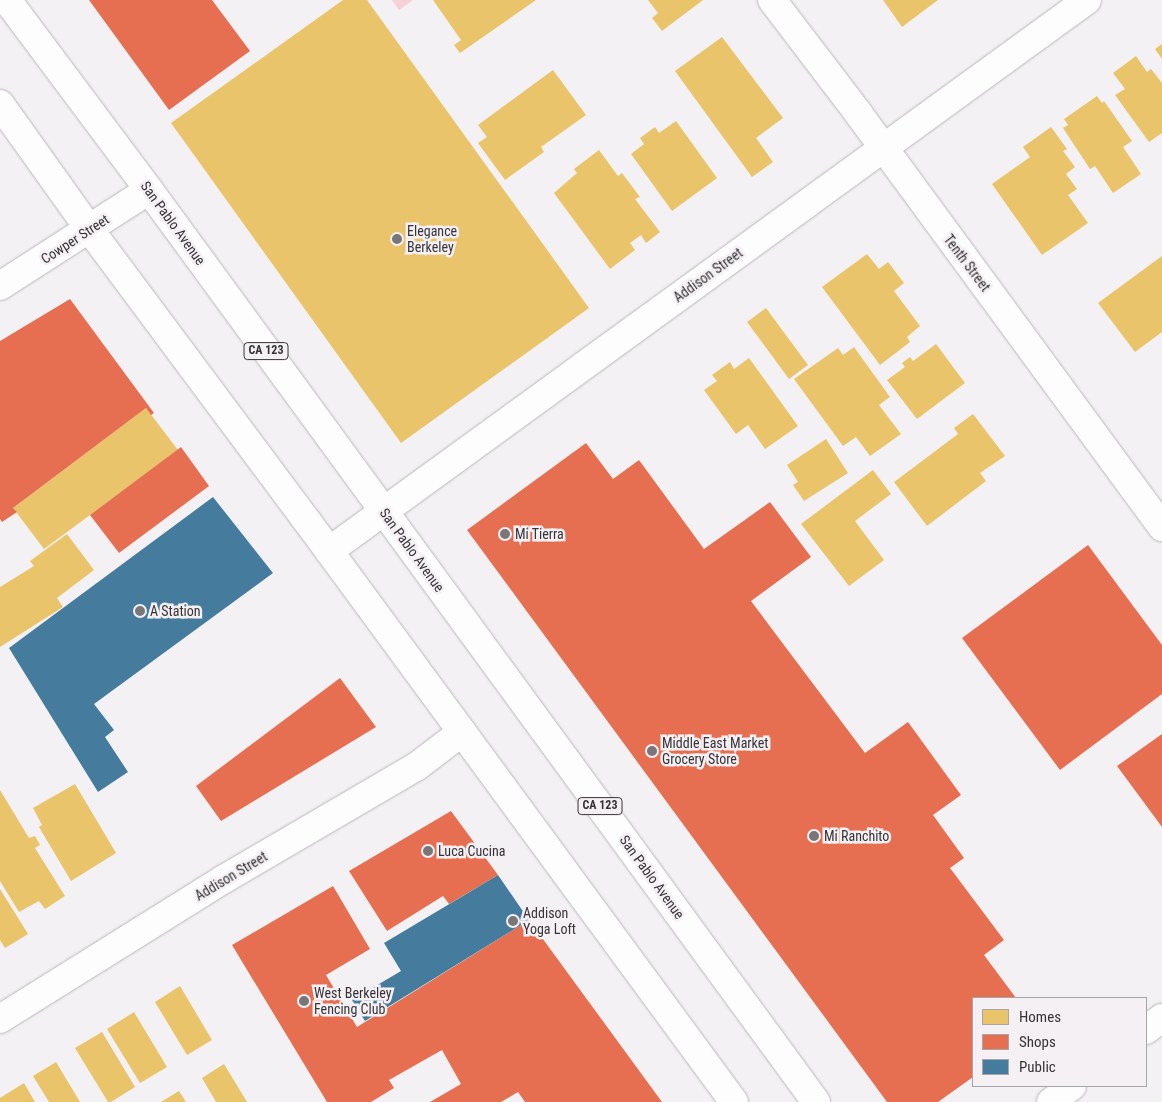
<!DOCTYPE html>
<html>
<head>
<meta charset="utf-8">
<style>
	body { margin:0 }
	#map { position:relative; width:1162px; height:1102px; overflow:hidden; background:#f3f1f3; font-family:"Roboto Condensed",sans-serif }
	div>[style] { position:absolute }
	.green>* { inset:0; background:#f6d1d6 }
	.homes>* { inset:0; background:#e9c46a }
	.shops>* { inset:0; background:#e76f51 }
	.public>* { inset:0; background:#457b9d }
	.roads { filter:drop-shadow(0 0 1px #bab8ba) drop-shadow(0 0 1px #bab8ba) }
	.street>* { height:28px; margin:-14px; padding:0 14px; transform-origin:14px; border-radius:14px; background:#fdfdfd }
	.secondary>* { height:28px; margin:-14px; padding:0 14px; transform-origin:14px; border-radius:14px; background:#fdfdfd }
	.primary>* { height:28px; margin:-14px; padding:0 14px; transform-origin:14px; border-radius:14px; background:#fdfdfd }
	.dots>* { width:14px; height:14px; translate:-50% -50%; box-sizing:border-box; border:2px solid #f4f0f4; border-radius:50% }
	span { translate:-50% -50%; white-space:nowrap; text-align:center; line-height:1.15; -webkit-text-stroke:5px #f4f0f4; paint-order:stroke }
	.shield-label span { padding:1px 4px; background:#f4f0f4; border:1px solid; border-radius:4px; -webkit-text-stroke-width:0 }
	.shield-label { font-size:12px; color:#363436; font-weight:700 }
	.street-label { font-size:14px; color:#363436 }
	.poi-label { font-size:14px; color:#363436 }
	.left { translate:0 -50%; text-align:left }
	.legend { position:absolute; left:972px; top:997px; width:175px; height:90px; box-sizing:border-box; background:#f4f0f4; border:1px solid #a8a5a8; margin:0; padding:6px 9px; list-style:none; font-size:15px; color:#363436 }
	.legend li { display:flex; align-items:center; gap:10px; height:25px }
	.legend b { width:25px; border:1px solid #a8a5a8 }
</style>
</head>
<body>
<div id="map">
	<div class="green">
		<div style="clip-path:polygon(392px 0,413px 0,399px 10px)"></div>
	</div>
	<div class="homes">
		<div style="clip-path:polygon(343px 0,367px 0,589px 308px,401px 443px,171px 123px)"></div>
		<div style="clip-path:polygon(433px 0,536px 0,460px 53px,454px 45px,461px 40px)"></div>
		<div style="clip-path:polygon(648px 0,703px 0,662px 31px,652px 18px,658px 13px)"></div>
		<div style="clip-path:polygon(883px 0,938px 0,902px 27px)"></div>
		<div style="clip-path:polygon(722px 37px,783px 118px,756px 138px,773px 162px,752px 177px,675px 71px)"></div>
		<div style="clip-path:polygon(1162px 44px,1162px 59px,1155px 49px)"></div>
		<div style="clip-path:polygon(1136px 56px,1147px 72px,1151px 69px,1162px 83px,1162px 133px,1149px 142px,1115px 95px,1125px 89px,1113px 73px)"></div>
		<div style="clip-path:polygon(553px 70px,586px 115px,541px 147px,544px 152px,505px 180px,478px 143px,487px 137px,478px 125px)"></div>
		<div style="clip-path:polygon(1097px 96px,1102px 103px,1104px 101px,1132px 141px,1123px 147px,1141px 174px,1113px 193px,1095px 166px,1090px 169px,1063px 128px,1068px 125px,1064px 119px)"></div>
		<div style="clip-path:polygon(676px 121px,717px 178px,672px 211px,631px 154px,644px 144px,640px 138px,655px 127px,659px 133px)"></div>
		<div style="clip-path:polygon(1051px 127px,1067px 149px,1063px 151px,1075px 167px,1066px 174px,1077px 189px,1068px 195px,1088px 223px,1042px 255px,992px 184px,1030px 157px,1023px 147px)"></div>
		<div style="clip-path:polygon(599px 150px,618px 176px,622px 173px,640px 197px,635px 199px,660px 232px,646px 243px,641px 235px,630px 243px,635px 250px,610px 269px,554px 193px,577px 173px,574px 169px)"></div>
		<div style="clip-path:polygon(867px 254px,879px 269px,888px 262px,904px 283px,894px 291px,920px 326px,907px 337px,910px 342px,880px 365px,822px 287px)"></div>
		<div style="clip-path:polygon(1162px 256px,1162px 332px,1135px 352px,1098px 303px)"></div>
		<div style="clip-path:polygon(766px 308px,808px 365px,789px 379px,747px 322px)"></div>
		<div style="clip-path:polygon(936px 344px,965px 383px,917px 419px,887px 380px,905px 367px,902px 363px,910px 357px,913px 361px)"></div>
		<div style="clip-path:polygon(854px 347px,890px 397px,879px 405px,901px 434px,870px 456px,856px 437px,843px 446px,794px 379px,838px 348px,843px 355px)"></div>
		<div style="clip-path:polygon(749px 358px,798px 426px,765px 449px,748px 425px,736px 434px,704px 390px,717px 381px,712px 375px,730px 362px,734px 369px)"></div>
		<div style="clip-path:polygon(146px 408px,178px 450px,44px 549px,13px 508px)"></div>
		<div style="clip-path:polygon(973px 414px,1005px 456px,980px 473px,986px 481px,927px 526px,894px 482px,958px 434px,954px 428px)"></div>
		<div style="clip-path:polygon(826px 439px,848px 473px,804px 501px,793px 485px,798px 482px,787px 465px)"></div>
		<div style="clip-path:polygon(873px 470px,891px 494px,855px 521px,884px 560px,849px 586px,801px 524px)"></div>
		<div style="clip-path:polygon(67px 534px,94px 570px,57px 598px,63px 607px,0 647px,0 587px,34px 566px,30px 561px)"></div>
		<div style="clip-path:polygon(75px 784px,116px 853px,71px 881px,39px 827px,42px 825px,33px 808px)"></div>
		<div style="clip-path:polygon(0 790px,29px 838px,35px 836px,40px 845px,35px 848px,65px 896px,45px 909px,39px 901px,19px 912px,0 881px)"></div>
		<div style="clip-path:polygon(0 889px,28px 934px,5px 948px,0 940px)"></div>
		<div style="clip-path:polygon(180px 986px,212px 1040px,187px 1055px,155px 1002px)"></div>
		<div style="clip-path:polygon(134px 1012px,167px 1067px,140px 1083px,107px 1029px)"></div>
		<div style="clip-path:polygon(102px 1032px,135px 1087px,111px 1102px,108px 1102px,75px 1048px)"></div>
		<div style="clip-path:polygon(56px 1062px,80px 1102px,49px 1102px,33px 1076px)"></div>
		<div style="clip-path:polygon(224px 1064px,247px 1102px,216px 1102px,202px 1078px)"></div>
		<div style="clip-path:polygon(24px 1083px,35px 1102px,0 1102px,0 1098px)"></div>
		<div style="clip-path:polygon(179px 1091px,186px 1102px,161px 1102px)"></div>
	</div>
	<div class="shops">
		<div style="clip-path:polygon(89px 0,212px 0,250px 51px,169px 110px)"></div>
		<div style="clip-path:polygon(70px 299px,154px 413px,151px 415px,146px 408px,13px 508px,17px 512px,2px 522px,0 519px,0 341px)"></div>
		<div style="clip-path:polygon(586px 443px,613px 479px,639px 460px,704px 549px,770px 502px,811px 557px,751px 601px,865px 753px,908px 722px,961px 795px,933px 815px,964px 858px,950px 868px,1004px 940px,984px 955px,1016px 998px,973px 998px,973px 1077px,938px 1102px,887px 1102px,467px 530px)"></div>
		<div style="clip-path:polygon(181px 447px,209px 486px,119px 553px,90px 515px)"></div>
		<div style="clip-path:polygon(1088px 545px,1162px 645px,1162px 694px,1060px 770px,962px 638px)"></div>
		<div style="clip-path:polygon(340px 678px,376px 727px,221px 821px,196px 786px)"></div>
		<div style="clip-path:polygon(1162px 734px,1162px 827px,1117px 766px)"></div>
		<div style="clip-path:polygon(451px 811px,498px 875px,449px 904px,443px 896px,387px 931px,349px 871px)"></div>
		<div style="clip-path:polygon(333px 886px,370px 949px,326px 975px,357px 1027px,529px 920px,662px 1102px,525px 1102px,518px 1092px,501px 1102px,430px 1102px,461px 1084px,442px 1050px,389px 1080px,394px 1088px,371px 1102px,327px 1102px,232px 945px)"></div>
	</div>
	<div class="public">
		<div style="clip-path:polygon(213px 497px,273px 573px,94px 704px,114px 730px,105px 737px,128px 772px,98px 792px,9px 648px)"></div>
		<div style="clip-path:polygon(498px 875px,529px 920px,365px 1021px,352px 1000px,401px 971px,384px 943px)"></div>
	</div>
	<div class="roads">
		<div class="street">
			<div style="left:772px;top:0;width:142px;rotate:52.7deg"></div>
			<div style="left:858px;top:113px;width:514px;rotate:53.71deg"></div>
			<div style="left:0;top:286px;width:177px;rotate:-32.8deg"></div>
			<div style="left:329px;top:551px;width:937px;rotate:-36.01deg"></div>
			<div style="left:0;top:1019px;width:264px;rotate:-32deg"></div>
			<div style="left:224px;top:879px;width:222px;rotate:-30.3deg"></div>
			<div style="left:416px;top:767px;width:58px;rotate:-37.3deg"></div>
		</div>
		<div class="secondary">
			<div style="left:1146px;top:1030px;width:20px;rotate:-37deg"></div>
			<div style="left:1051px;top:1102px;width:26px;rotate:-37deg"></div>
		</div>
		<div class="primary">
			<div style="left:7px;top:0;width:237px;rotate:53.2deg"></div>
			<div style="left:149px;top:190px;width:1130px;rotate:53.82deg"></div>
			<div style="left:0;top:104px;width:155px;rotate:54.5deg"></div>
			<div style="left:90px;top:230px;width:363px;rotate:53.3deg"></div>
			<div style="left:307px;top:521px;width:721px;rotate:53.69deg"></div>
		</div>
	</div>
	<div class="dots">
		<div style="left:397px;top:239px;background:#787678"></div>
		<div style="left:505px;top:534px;background:#787678"></div>
		<div style="left:140px;top:611px;background:#787678"></div>
		<div style="left:652px;top:751px;background:#787678"></div>
		<div style="left:814px;top:836px;background:#787678"></div>
		<div style="left:428px;top:851px;background:#787678"></div>
		<div style="left:513px;top:921px;background:#787678"></div>
		<div style="left:304px;top:1001px;background:#787678"></div>
	</div>
	<div class="shield-label">
		<span style="left:266px;top:351px">CA 123</span>
		<span style="left:600px;top:806px">CA 123</span>
	</div>
	<div class="street-label">
		<span style="left:173px;top:223px;rotate:54deg">San Pablo Avenue</span>
		<span style="left:75px;top:239px;rotate:-33deg">Cowper Street</span>
		<span style="left:967px;top:263px;rotate:53deg">Tenth Street</span>
		<span style="left:708px;top:275px;rotate:-36deg">Addison Street</span>
		<span style="left:412px;top:550px;rotate:54deg">San Pablo Avenue</span>
		<span style="left:231px;top:876px;rotate:-31deg">Addison Street</span>
		<span style="left:652px;top:877px;rotate:54deg">San Pablo Avenue</span>
	</div>
	<div class="poi-label">
		<span class="left" style="left:407px;top:239px">Elegance<br>Berkeley</span>
		<span class="left" style="left:515px;top:534px">Mi Tierra</span>
		<span class="left" style="left:150px;top:611px">A Station</span>
		<span class="left" style="left:662px;top:751px">Middle East Market<br>Grocery Store</span>
		<span class="left" style="left:824px;top:836px">Mi Ranchito</span>
		<span class="left" style="left:438px;top:851px">Luca Cucina</span>
		<span class="left" style="left:523px;top:921px">Addison<br>Yoga Loft</span>
		<span class="left" style="left:314px;top:1001px">West Berkeley<br>Fencing Club</span>
	</div>
	<ul class="legend">
	<li><b style="height:14px;background:#e9c46a"></b>Homes</li>
	<li><b style="height:14px;background:#e76f51"></b>Shops</li>
	<li><b style="height:14px;background:#457b9d"></b>Public</li>
	</ul>
</div>
</body>
</html>
